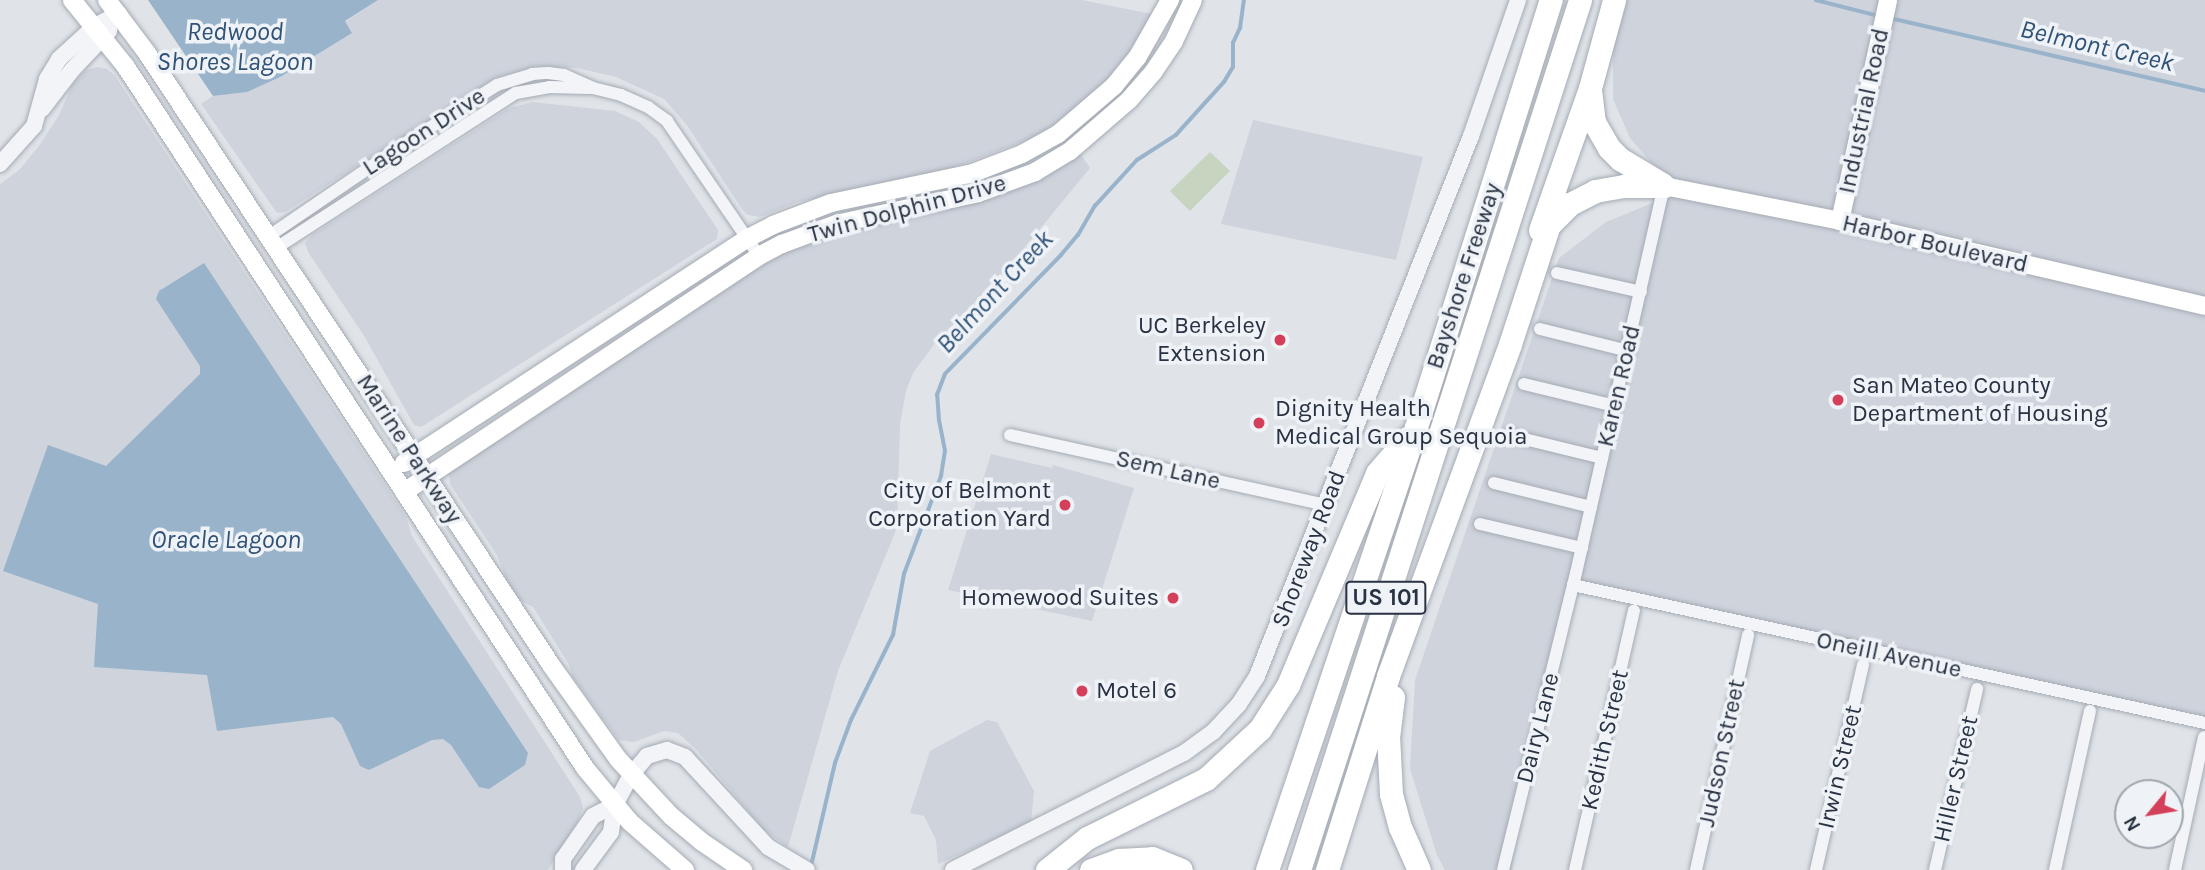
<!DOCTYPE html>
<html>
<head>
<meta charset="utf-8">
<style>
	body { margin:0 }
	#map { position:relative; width:2205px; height:870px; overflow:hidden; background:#e0e4e9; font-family:Karla,sans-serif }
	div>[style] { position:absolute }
	.built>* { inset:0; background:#ced3dc }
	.green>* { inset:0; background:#c6d4c0 }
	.water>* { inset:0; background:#99b3cb }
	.stream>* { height:3.5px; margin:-1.75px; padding:0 1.75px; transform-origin:1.75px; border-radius:1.75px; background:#99b3cb }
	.roads { filter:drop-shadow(0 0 2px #a5abb4) drop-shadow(0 0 2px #a5abb4) }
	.minor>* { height:12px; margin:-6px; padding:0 6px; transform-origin:6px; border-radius:6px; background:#f3f4f8 }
	.tertiary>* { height:16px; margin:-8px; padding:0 8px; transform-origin:8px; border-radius:8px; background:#f3f4f8 }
	.secondary>* { height:18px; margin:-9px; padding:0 9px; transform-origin:9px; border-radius:9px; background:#fff }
	.motorway>* { height:23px; margin:-11.5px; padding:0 11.5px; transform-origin:11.5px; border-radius:11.5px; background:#fff }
	.dots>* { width:19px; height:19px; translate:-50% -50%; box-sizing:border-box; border:4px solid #eff3f7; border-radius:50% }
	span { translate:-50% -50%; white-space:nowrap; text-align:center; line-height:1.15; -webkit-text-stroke:7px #eff3f7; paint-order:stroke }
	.shield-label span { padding:2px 5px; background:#eff3f7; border:2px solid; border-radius:5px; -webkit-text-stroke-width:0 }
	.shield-label { font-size:23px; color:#283242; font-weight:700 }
	.street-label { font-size:24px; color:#283242 }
	.poi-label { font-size:24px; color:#283242 }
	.right { translate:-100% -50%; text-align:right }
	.left { translate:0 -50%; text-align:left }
	.water-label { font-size:26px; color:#305277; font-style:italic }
	.north { position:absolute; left:2114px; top:779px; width:70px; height:70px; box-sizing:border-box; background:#eff3f7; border:2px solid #9fa6af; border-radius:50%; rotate:240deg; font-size:19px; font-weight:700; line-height:28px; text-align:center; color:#283242 }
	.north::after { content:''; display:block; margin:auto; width:24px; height:32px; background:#d43f5a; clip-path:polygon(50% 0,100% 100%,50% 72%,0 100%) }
</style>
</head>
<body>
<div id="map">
	<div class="built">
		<div style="clip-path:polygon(378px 0,1082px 0,1157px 15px,1118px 74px,1054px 130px,931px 176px,798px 202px,760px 217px,748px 215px,742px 209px,686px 124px,664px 99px,616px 77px,577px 68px,536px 66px,495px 78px,285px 212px,277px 213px,201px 104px,213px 96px,247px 92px,352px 33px,345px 22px)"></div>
		<div style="clip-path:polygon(1627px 0,2205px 0,2205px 716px,1568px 589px,1511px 870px,1445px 870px,1437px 855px,1410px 769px,1415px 680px,1559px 258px,1606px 222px,1677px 193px,1630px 138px,1613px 99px,1613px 50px)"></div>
		<div style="clip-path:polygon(98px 67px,107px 69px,115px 76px,406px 517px,412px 536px,580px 797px,583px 808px,578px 821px,548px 870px,0 870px,0 184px,19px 170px,39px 146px,59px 115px,73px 83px,86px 70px)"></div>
		<div style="clip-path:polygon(533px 102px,615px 111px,639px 122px,657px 139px,718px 230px,717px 239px,421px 427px,414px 425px,363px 334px,308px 252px,305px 243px,312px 235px,509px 108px)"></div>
		<div style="clip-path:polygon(1253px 120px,1423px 157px,1396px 260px,1221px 224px)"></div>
		<div style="clip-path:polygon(1079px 152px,1090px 168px,1007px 269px,935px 343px,913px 373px,906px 391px,900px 424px,897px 528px,838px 671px,788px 847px,764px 830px,696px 749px,678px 733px,664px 731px,634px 742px,619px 740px,573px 678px,568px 663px,533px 607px,520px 600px,507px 581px,497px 555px,450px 484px,449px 471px,456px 462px,569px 394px,602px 366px,733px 280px,786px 249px)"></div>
		<div style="clip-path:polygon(991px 454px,1052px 468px,1053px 465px,1134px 488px,1092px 621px,948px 590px)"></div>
		<div style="clip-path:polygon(987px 720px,997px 722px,1034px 791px,1031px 823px,938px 864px,936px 840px,924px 816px,910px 813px,930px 751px)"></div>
	</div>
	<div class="green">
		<div style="clip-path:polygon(1210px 152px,1230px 171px,1190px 211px,1170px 191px)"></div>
	</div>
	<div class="water">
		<div style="clip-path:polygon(148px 0,378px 0,345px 21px,352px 33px,280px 77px,247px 92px,213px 96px)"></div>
		<div style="clip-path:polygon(204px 263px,528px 753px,525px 765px,489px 789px,479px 787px,451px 745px,443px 739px,432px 740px,369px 770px,360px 766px,341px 724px,333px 717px,217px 731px,207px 675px,94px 667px,98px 604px,3px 571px,48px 445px,106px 466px,200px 374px,200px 366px,156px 299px,159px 291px)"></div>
	</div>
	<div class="stream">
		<div style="left:1816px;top:0;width:65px;rotate:14.3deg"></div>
		<div style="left:1890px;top:18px;width:323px;rotate:13deg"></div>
		<div style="left:812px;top:862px;width:102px;rotate:-76.9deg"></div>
		<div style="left:835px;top:763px;width:46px;rotate:-69.6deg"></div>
		<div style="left:851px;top:720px;width:95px;rotate:-63.7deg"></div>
		<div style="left:893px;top:635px;width:62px;rotate:-79.8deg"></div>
		<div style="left:904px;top:574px;width:105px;rotate:-69.3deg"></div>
		<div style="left:941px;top:476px;width:25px;rotate:-81deg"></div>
		<div style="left:945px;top:451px;width:31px;rotate:-101deg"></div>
		<div style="left:939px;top:421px;width:26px;rotate:-94deg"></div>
		<div style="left:937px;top:395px;width:22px;rotate:-69deg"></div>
		<div style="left:945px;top:374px;width:166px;rotate:-45.7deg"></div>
		<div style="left:1061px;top:255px;width:26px;rotate:-50deg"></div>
		<div style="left:1078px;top:235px;width:34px;rotate:-60deg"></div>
		<div style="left:1095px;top:206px;width:62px;rotate:-47.6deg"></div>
		<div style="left:1137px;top:160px;width:46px;rotate:-32.7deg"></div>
		<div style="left:1176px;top:135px;width:72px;rotate:-47.8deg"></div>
		<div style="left:1224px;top:82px;width:17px;rotate:-59deg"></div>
		<div style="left:1233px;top:67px;width:24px;rotate:-90deg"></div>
		<div style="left:1233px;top:43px;width:17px;rotate:-65deg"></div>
		<div style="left:1240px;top:28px;width:28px;rotate:-82deg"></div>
	</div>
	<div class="roads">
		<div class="minor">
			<div style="left:269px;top:236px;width:160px;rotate:-34.3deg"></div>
			<div style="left:401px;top:146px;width:114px;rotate:-32.4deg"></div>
			<div style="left:497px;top:85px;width:37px;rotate:-17deg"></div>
			<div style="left:532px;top:74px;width:16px;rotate:-4deg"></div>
			<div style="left:548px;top:73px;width:16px;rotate:7deg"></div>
			<div style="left:564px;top:75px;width:32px;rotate:24deg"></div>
			<div style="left:593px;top:88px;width:29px;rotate:14deg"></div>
			<div style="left:621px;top:95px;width:30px;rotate:24deg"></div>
			<div style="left:648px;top:107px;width:24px;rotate:36deg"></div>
			<div style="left:667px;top:121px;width:163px;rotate:55.7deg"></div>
			<div style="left:276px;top:248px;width:286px;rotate:-32.9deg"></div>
			<div style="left:516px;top:93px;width:34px;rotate:-10deg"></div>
			<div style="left:549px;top:87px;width:40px;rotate:1.4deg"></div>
			<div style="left:1557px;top:273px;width:86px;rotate:12.7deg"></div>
			<div style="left:1540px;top:329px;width:91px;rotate:14deg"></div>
			<div style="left:1524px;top:384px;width:94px;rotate:13.6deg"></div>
			<div style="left:1010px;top:435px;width:324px;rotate:12.5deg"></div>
			<div style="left:1508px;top:435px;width:97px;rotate:13.7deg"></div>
			<div style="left:1494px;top:483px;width:100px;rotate:13.9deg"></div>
			<div style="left:1480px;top:524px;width:105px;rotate:13.2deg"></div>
			<div style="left:1573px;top:585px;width:647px;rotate:12.32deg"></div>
			<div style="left:1503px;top:870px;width:306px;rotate:-76.2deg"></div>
			<div style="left:1576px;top:573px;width:397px;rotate:-77.2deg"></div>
			<div style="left:1575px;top:870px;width:266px;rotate:-77.2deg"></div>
			<div style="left:1696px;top:870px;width:241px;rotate:-77.5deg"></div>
			<div style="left:1816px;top:870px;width:211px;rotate:-77.1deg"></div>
			<div style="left:1935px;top:870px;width:186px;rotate:-76.9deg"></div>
			<div style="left:2055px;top:870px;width:163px;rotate:-77.6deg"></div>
			<div style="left:2175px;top:870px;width:136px;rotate:-77.7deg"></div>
		</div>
		<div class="tertiary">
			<div style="left:42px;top:109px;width:49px;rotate:-52.4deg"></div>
			<div style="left:72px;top:70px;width:54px;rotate:-46.5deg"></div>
			<div style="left:0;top:164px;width:51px;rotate:-48.2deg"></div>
			<div style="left:34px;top:126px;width:49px;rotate:-74.5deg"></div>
			<div style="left:47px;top:79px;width:23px;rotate:-59deg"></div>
			<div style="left:59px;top:59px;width:49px;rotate:-42.5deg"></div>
			<div style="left:95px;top:26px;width:27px;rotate:-28deg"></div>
			<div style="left:563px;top:870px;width:11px;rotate:-90deg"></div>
			<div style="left:563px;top:859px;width:52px;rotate:-55.1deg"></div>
			<div style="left:593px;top:816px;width:25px;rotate:-27deg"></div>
			<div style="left:583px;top:870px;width:47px;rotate:-53.6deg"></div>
			<div style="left:611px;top:832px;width:27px;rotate:-82deg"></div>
			<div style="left:615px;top:805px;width:34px;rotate:-62deg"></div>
			<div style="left:631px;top:775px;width:25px;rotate:-50deg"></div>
			<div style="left:647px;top:756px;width:21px;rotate:-17deg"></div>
			<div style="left:667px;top:750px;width:19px;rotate:21deg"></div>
			<div style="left:685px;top:757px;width:122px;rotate:47.3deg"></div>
			<div style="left:768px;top:847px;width:45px;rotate:30.5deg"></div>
			<div style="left:953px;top:870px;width:259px;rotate:-26.9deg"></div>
			<div style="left:1184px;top:753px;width:36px;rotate:-36deg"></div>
			<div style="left:1213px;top:732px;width:38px;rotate:-47deg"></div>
			<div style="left:1239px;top:704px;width:33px;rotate:-57deg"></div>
			<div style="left:1257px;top:676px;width:581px;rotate:-68.38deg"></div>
			<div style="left:1471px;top:136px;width:144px;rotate:-70.9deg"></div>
		</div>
		<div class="secondary">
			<div style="left:72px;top:0;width:86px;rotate:51.1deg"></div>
			<div style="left:126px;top:67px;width:838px;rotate:56.78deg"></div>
			<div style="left:585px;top:768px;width:70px;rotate:50.2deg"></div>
			<div style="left:630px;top:822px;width:73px;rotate:41.1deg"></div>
			<div style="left:107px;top:0;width:66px;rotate:53deg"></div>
			<div style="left:147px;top:53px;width:733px;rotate:56.57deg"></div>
			<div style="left:551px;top:665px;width:115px;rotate:54.5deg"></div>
			<div style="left:618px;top:759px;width:78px;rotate:47.1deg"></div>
			<div style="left:671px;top:816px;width:40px;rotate:40deg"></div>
			<div style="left:702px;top:842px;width:50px;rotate:34.3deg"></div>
			<div style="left:1664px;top:186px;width:179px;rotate:11.2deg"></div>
			<div style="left:1840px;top:221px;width:375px;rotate:13.1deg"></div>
			<div style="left:1840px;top:221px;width:226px;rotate:-77.7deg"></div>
			<div style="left:404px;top:463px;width:411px;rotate:-33.2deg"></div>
			<div style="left:748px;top:238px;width:28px;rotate:-27deg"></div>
			<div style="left:773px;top:225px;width:62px;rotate:-20.8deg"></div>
			<div style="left:831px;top:203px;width:145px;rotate:-11.9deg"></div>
			<div style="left:973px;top:173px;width:53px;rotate:-21.2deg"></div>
			<div style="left:1022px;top:154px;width:41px;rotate:-29.1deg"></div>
			<div style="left:1058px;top:134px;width:74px;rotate:-40.6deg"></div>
			<div style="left:1114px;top:86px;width:36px;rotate:-51deg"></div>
			<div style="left:1137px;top:58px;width:67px;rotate:-60.4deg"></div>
			<div style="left:404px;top:492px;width:426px;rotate:-33.6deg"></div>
			<div style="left:759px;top:256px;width:26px;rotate:-28deg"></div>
			<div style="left:782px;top:244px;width:58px;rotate:-20.3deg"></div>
			<div style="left:836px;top:224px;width:145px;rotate:-12.3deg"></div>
			<div style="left:978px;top:193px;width:61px;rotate:-20.2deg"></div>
			<div style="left:1035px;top:172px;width:41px;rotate:-31deg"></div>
			<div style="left:1070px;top:151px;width:78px;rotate:-40.8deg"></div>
			<div style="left:1129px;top:100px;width:38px;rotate:-49deg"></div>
			<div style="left:1154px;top:71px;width:36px;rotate:-56deg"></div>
			<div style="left:1174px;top:41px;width:45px;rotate:-65.1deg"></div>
		</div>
		<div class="motorway">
			<div style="left:1590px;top:90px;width:32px;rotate:83deg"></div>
			<div style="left:1594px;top:122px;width:30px;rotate:60deg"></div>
			<div style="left:1609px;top:148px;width:16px;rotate:45deg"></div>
			<div style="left:1620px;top:159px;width:49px;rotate:30.8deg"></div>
			<div style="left:1540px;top:230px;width:151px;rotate:-70.6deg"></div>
			<div style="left:1590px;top:88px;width:91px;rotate:-74.7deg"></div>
			<div style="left:1393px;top:697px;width:38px;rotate:97deg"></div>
			<div style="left:1388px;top:735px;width:59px;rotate:87.1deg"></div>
			<div style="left:1391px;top:794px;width:34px;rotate:75deg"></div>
			<div style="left:1400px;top:827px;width:47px;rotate:66.2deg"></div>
			<div style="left:1047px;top:870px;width:51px;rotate:-38.7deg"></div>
			<div style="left:1087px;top:838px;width:133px;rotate:-26.4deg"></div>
			<div style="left:1206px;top:779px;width:74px;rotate:-42.8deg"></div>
			<div style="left:1260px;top:729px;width:52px;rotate:-57.5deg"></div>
			<div style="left:1288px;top:685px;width:230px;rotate:-67.2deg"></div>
			<div style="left:1377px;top:473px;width:46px;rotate:-49.4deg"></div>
			<div style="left:1091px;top:870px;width:30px;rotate:-20deg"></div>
			<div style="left:1119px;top:860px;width:33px;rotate:-3deg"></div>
			<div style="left:1152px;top:858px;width:31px;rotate:22deg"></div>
			<div style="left:1267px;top:870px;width:467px;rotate:-71.4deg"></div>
			<div style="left:1416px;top:427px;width:448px;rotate:-72.5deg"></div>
			<div style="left:1299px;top:870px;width:914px;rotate:-72.1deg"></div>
			<div style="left:1327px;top:870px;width:203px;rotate:-72.5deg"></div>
			<div style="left:1388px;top:676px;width:354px;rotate:-69.8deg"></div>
			<div style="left:1510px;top:344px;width:125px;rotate:-71.9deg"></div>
			<div style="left:1549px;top:225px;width:30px;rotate:-45deg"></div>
			<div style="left:1570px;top:204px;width:28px;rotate:-27deg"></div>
			<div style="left:1595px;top:191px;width:29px;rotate:-10deg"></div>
			<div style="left:1624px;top:186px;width:40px"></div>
		</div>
	</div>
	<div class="dots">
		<div style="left:1280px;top:340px;background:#d43f5a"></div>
		<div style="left:1838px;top:400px;background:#d43f5a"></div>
		<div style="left:1259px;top:423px;background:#d43f5a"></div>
		<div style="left:1065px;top:505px;background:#d43f5a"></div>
		<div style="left:1173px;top:598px;background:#d43f5a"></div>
		<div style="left:1082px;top:691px;background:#d43f5a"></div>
	</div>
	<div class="shield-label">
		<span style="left:1386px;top:598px">US 101</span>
	</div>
	<div class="street-label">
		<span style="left:1864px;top:111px;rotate:-78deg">Industrial Road</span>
		<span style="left:424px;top:132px;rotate:-33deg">Lagoon Drive</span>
		<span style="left:907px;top:209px;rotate:-15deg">Twin Dolphin Drive</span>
		<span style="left:1935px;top:244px;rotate:13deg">Harbor Boulevard</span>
		<span style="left:1464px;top:276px;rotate:-72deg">Bayshore Freeway</span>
		<span style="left:1619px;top:386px;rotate:-77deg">Karen Road</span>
		<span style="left:409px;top:449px;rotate:57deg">Marine Parkway</span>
		<span style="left:1168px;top:470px;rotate:13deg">Sem Lane</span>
		<span style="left:1309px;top:549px;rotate:-69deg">Shoreway Road</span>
		<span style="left:1889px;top:655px;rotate:12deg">Oneill Avenue</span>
		<span style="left:1538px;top:728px;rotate:-76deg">Dairy Lane</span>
		<span style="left:1605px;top:740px;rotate:-77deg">Kedith Street</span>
		<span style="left:1722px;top:753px;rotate:-78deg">Judson Street</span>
		<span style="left:1840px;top:767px;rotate:-77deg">Irwin Street</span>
		<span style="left:1956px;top:779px;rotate:-77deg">Hiller Street</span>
	</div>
	<div class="poi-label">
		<span class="right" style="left:1266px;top:340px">UC Berkeley<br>Extension</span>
		<span class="left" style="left:1852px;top:400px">San Mateo County<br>Department of Housing</span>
		<span class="left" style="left:1275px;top:423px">Dignity Health<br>Medical Group Sequoia</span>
		<span class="right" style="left:1051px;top:505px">City of Belmont<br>Corporation Yard</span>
		<span class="right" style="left:1159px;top:598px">Homewood Suites</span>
		<span class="left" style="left:1096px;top:691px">Motel 6</span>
	</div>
	<div class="water-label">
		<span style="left:235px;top:47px">Redwood<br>Shores Lagoon</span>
		<span style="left:2097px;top:46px;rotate:13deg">Belmont Creek</span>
		<span style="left:995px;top:292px;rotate:-47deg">Belmont Creek</span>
		<span style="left:226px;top:540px">Oracle Lagoon</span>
	</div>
	<div class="north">N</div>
</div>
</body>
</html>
